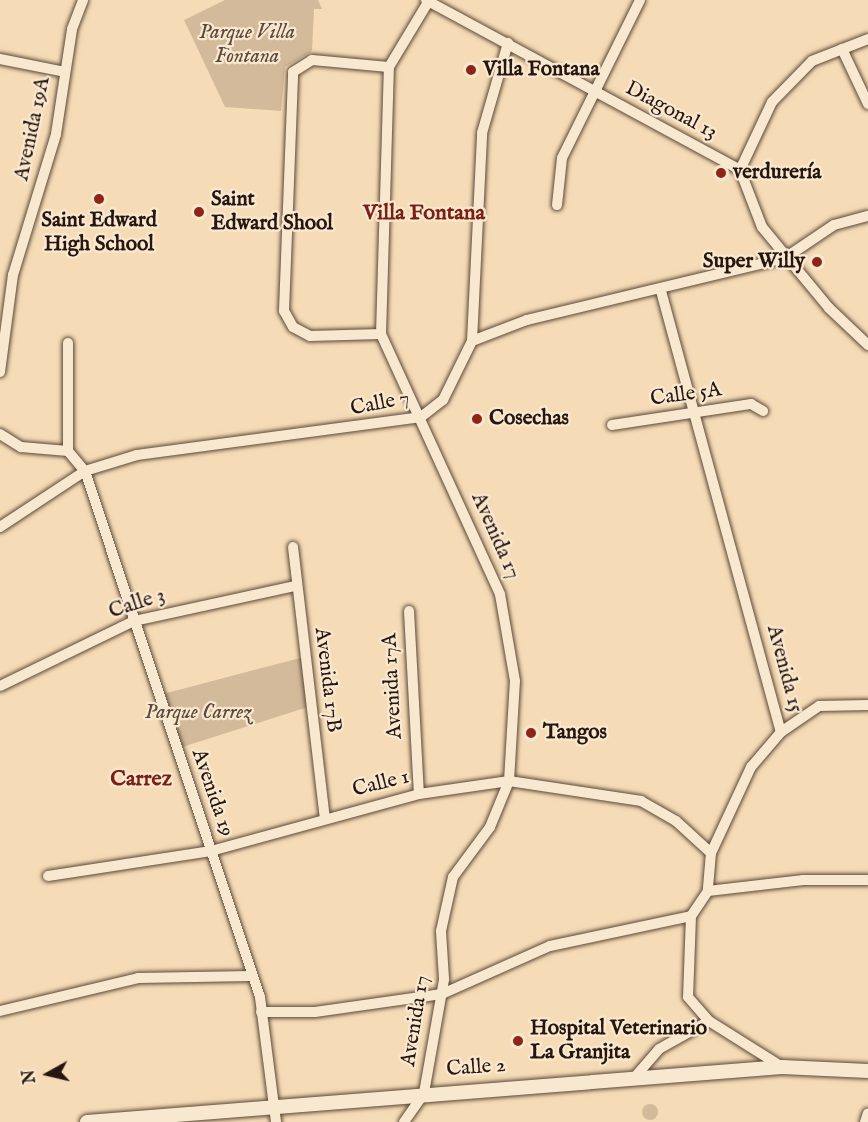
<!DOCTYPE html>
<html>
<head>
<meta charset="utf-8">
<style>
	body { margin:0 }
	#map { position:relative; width:868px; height:1122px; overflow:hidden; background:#f6dcb6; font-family:"IM FELL English",serif }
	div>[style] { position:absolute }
	.green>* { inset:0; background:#d3ba9a }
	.round { border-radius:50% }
	.roads { filter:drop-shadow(0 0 2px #5b4839) drop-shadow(0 0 2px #5b4839) }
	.minor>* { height:10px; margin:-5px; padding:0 5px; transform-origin:5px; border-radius:5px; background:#f9e8d0 }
	.tertiary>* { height:14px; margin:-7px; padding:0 7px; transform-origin:7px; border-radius:7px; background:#f9e8d0 }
	.dots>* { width:16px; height:16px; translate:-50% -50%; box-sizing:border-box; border:3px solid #f9e8d0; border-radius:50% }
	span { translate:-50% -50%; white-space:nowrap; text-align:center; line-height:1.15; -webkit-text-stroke:4.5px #f9e8d0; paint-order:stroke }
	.park-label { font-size:21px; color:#5b4739; font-style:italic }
	.poi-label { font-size:21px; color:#27160f; font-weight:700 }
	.left { translate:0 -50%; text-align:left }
	.right { translate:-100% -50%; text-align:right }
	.street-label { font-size:21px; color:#27160f }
	.neighbourhood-label { font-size:22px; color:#7a1f14; font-weight:700 }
	.north { position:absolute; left:18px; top:1044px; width:60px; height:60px; -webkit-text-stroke:4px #f9e8d0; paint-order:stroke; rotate:262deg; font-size:16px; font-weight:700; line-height:24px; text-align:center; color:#27160f }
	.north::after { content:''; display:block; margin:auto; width:21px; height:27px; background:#27160f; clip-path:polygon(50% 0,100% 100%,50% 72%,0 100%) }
</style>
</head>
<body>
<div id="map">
	<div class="green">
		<div style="clip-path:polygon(225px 0,318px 0,322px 9px,314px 9px,312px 51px,285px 67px,281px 111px,225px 107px,184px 20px)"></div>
		<div style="clip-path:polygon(304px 657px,311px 706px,176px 749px,159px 695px)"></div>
		<div class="round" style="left:642px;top:1104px;width:16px;height:16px"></div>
	</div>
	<div class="roads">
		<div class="minor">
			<div style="left:426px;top:0;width:357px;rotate:28.4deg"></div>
			<div style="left:842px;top:49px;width:61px;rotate:64.7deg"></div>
			<div style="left:0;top:59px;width:66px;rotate:11.3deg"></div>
			<div style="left:740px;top:170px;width:61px;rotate:68.9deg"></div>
			<div style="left:762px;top:227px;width:105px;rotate:50.4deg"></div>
			<div style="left:829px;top:308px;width:54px;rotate:43.5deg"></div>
			<div style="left:740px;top:170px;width:75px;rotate:-64.8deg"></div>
			<div style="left:772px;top:102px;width:57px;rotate:-45.7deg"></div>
			<div style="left:812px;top:61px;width:60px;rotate:-21.4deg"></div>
			<div style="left:557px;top:205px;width:47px;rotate:-83.9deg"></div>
			<div style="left:562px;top:158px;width:176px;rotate:-63.7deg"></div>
			<div style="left:661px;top:291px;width:457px;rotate:74.8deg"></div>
			<div style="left:781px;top:732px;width:46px;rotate:130.6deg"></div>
			<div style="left:751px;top:767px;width:95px;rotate:114.9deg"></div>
			<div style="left:711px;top:853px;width:38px;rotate:95deg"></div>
			<div style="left:708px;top:891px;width:30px;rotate:124deg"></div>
			<div style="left:691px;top:916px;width:81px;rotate:92.1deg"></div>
			<div style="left:688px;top:997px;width:32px;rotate:49deg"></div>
			<div style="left:709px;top:1021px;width:86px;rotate:32.2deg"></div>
			<div style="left:381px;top:334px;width:71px;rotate:178.4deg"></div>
			<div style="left:310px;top:336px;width:19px;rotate:-152deg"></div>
			<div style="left:293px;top:327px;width:18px;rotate:-119deg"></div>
			<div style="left:284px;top:311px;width:239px;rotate:-87.8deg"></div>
			<div style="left:293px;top:72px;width:22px;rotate:-32deg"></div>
			<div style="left:312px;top:60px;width:77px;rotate:5.2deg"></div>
			<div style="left:472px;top:341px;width:208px;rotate:-87.2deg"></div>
			<div style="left:482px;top:133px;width:94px;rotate:-73.9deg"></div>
			<div style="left:68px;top:343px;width:108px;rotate:90deg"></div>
			<div style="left:68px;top:451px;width:26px;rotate:50deg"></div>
			<div style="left:85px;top:471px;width:554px;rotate:71.6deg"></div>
			<div style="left:260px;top:997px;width:126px;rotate:82.7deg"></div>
			<div style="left:0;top:372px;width:98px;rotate:-82.4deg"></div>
			<div style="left:13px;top:275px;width:147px;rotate:-73deg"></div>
			<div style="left:56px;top:134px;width:106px;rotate:-81.3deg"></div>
			<div style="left:72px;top:29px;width:31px;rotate:-69deg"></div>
			<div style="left:612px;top:425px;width:141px;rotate:-8.6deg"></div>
			<div style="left:751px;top:404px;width:14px;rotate:30deg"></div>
			<div style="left:0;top:434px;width:25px;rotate:32deg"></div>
			<div style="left:21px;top:447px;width:47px;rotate:4.9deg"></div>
			<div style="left:0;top:527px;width:102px;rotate:-33.4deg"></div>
			<div style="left:85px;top:471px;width:54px;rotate:-17.1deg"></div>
			<div style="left:137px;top:455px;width:287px;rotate:-7.6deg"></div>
			<div style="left:421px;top:417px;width:28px;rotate:-38deg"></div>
			<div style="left:443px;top:400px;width:66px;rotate:-63.8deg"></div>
			<div style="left:472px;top:341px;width:59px;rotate:-20.9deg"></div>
			<div style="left:527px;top:320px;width:265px;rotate:-13.5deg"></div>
			<div style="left:785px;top:258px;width:59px;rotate:-34deg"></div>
			<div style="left:834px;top:225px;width:35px;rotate:-15deg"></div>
			<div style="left:293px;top:547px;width:273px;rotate:83.3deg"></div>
			<div style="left:409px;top:611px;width:183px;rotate:86.9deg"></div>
			<div style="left:0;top:686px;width:149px;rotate:-25.9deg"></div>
			<div style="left:134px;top:621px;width:165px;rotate:-12.3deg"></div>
			<div style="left:781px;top:732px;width:46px;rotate:-34.4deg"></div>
			<div style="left:819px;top:706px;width:49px;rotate:-1.2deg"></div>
			<div style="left:48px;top:876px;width:165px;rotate:-8.7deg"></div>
			<div style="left:211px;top:851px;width:216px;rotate:-15.3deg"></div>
			<div style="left:419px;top:794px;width:91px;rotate:-8.2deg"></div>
			<div style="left:509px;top:781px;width:134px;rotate:8.6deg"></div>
			<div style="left:641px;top:801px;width:40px;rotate:29.7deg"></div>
			<div style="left:676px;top:821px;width:47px;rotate:42.4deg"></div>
			<div style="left:708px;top:891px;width:96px;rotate:-6.6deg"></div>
			<div style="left:803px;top:880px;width:65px"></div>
			<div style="left:0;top:1011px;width:142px;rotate:-13.4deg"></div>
			<div style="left:138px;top:978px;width:113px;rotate:-1deg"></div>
			<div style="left:261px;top:1012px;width:54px"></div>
			<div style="left:315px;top:1012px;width:128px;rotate:-8.1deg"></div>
			<div style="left:442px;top:994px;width:118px;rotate:-24deg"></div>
			<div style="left:550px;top:946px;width:144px;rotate:-12deg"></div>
			<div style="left:634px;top:1078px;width:38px;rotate:-49deg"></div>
			<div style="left:659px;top:1049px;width:57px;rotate:-29.2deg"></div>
			<div style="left:404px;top:1122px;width:35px;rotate:-55deg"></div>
			<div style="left:424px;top:1093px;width:116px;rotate:-80deg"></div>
			<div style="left:444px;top:979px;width:48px;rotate:-93.6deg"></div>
			<div style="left:441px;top:931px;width:55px;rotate:-77.5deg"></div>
			<div style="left:453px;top:877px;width:62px;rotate:-53.5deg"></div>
			<div style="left:490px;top:827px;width:50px;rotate:-67.6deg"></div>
			<div style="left:509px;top:781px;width:100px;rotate:-86.6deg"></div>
			<div style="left:515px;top:681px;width:88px;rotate:-99.8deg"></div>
			<div style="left:500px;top:594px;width:286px;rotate:-114.6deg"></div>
			<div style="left:381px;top:334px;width:267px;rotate:-88.3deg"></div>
			<div style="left:389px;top:67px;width:76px;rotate:-59deg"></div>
			<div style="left:865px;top:1122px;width:9px;rotate:-72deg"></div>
		</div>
		<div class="tertiary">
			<div style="left:87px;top:1122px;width:697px;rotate:-4.52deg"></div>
			<div style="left:782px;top:1067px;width:86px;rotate:2.7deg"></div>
		</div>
	</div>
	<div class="dots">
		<div style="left:471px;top:70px;background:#8f2418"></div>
		<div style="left:721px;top:173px;background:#8f2418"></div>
		<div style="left:99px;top:199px;background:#8f2418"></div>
		<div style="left:199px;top:212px;background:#8f2418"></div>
		<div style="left:817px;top:262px;background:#8f2418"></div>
		<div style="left:477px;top:419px;background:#8f2418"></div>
		<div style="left:531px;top:733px;background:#8f2418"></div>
		<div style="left:518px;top:1041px;background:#8f2418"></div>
	</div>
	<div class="park-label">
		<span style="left:247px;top:45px">Parque Villa<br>Fontana</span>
		<span style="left:198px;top:713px">Parque Carrez</span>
	</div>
	<div class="poi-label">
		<span class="left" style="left:483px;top:70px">Villa Fontana</span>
		<span class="left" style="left:733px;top:173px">verdurería</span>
		<span class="left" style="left:211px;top:212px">Saint<br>Edward Shool</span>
		<span style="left:99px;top:233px">Saint Edward<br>High School</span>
		<span class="right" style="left:805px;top:262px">Super Willy</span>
		<span class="left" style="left:489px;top:419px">Cosechas</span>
		<span class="left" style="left:543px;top:733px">Tangos</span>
		<span class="left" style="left:530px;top:1041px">Hospital Veterinario<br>La Granjita</span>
	</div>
	<div class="street-label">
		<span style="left:671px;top:111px;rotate:28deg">Diagonal 13</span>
		<span style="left:33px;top:129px;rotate:-78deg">Avenida 19A</span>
		<span style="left:686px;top:395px;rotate:-8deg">Calle 5A</span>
		<span style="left:380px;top:404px;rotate:-11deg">Calle 7</span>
		<span style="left:495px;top:536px;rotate:66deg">Avenida 17</span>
		<span style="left:137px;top:604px;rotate:-18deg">Calle 3</span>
		<span style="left:784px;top:669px;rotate:75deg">Avenida 15</span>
		<span style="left:327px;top:680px;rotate:83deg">Avenida 17B</span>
		<span style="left:393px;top:686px;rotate:-93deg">Avenida 17A</span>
		<span style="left:381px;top:784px;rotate:-14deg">Calle 1</span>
		<span style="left:212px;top:793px;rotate:71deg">Avenida 19</span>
		<span style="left:416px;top:1021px;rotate:-81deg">Avenida 17</span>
		<span style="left:476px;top:1068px;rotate:-4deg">Calle 2</span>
	</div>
	<div class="neighbourhood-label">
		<span style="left:424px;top:214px">Villa Fontana</span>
		<span style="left:141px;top:780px">Carrez</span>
	</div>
	<div class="north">N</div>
</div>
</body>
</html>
